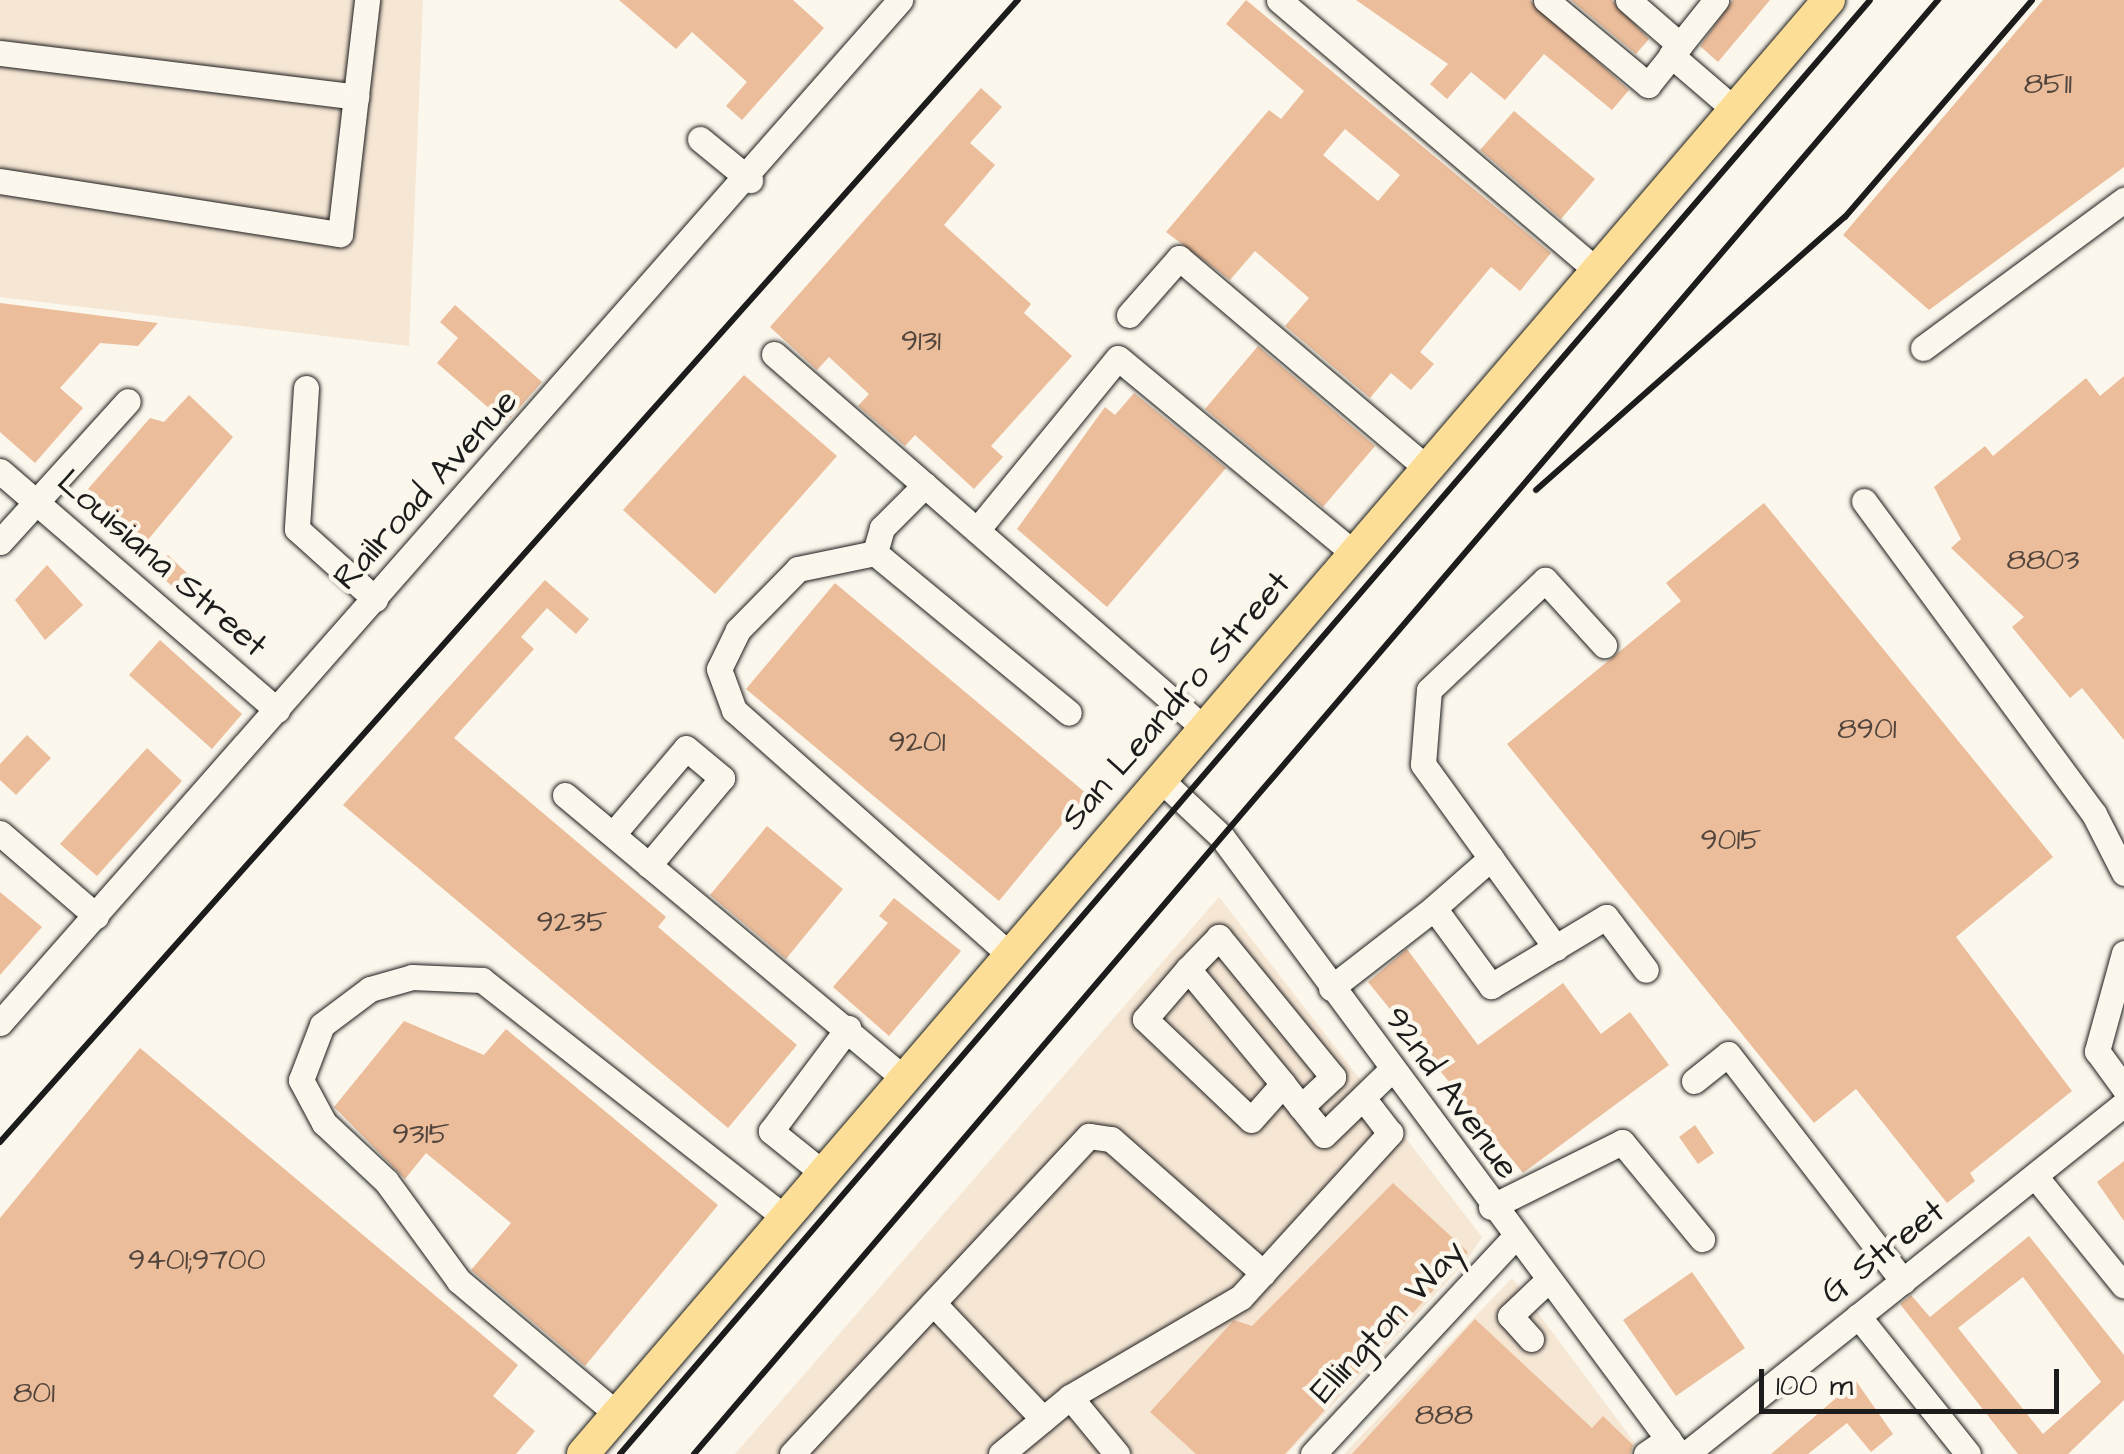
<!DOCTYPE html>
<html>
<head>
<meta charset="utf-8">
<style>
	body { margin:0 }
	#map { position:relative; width:2124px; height:1454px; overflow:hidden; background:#fbf7ec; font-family:"Architects Daughter",sans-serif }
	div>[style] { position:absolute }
	.built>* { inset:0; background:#f6e6d4 }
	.building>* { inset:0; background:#ebbd9b }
	.roads { filter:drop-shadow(0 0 2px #1c1c1c) drop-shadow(0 0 2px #1c1c1c) }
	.minor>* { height:25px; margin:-12.5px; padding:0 12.5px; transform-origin:12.5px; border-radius:12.5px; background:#fbf7ec }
	.major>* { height:32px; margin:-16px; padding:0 16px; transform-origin:16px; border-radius:16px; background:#fdde96 }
	.rail>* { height:6px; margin:-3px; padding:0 3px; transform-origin:3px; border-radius:3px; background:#1c1c1c }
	span { translate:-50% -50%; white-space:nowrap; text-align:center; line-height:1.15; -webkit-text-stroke:9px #fbf7ec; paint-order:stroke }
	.number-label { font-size:30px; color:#50443c }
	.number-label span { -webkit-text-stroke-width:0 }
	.street-label { font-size:35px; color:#1c1c1c }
	.scale { position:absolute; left:1759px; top:1369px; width:300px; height:45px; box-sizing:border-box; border:5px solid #1c1c1c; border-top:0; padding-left:12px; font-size:30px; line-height:35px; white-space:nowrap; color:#1c1c1c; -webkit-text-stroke:8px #fbf7ec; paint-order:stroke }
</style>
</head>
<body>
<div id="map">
	<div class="built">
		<div style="clip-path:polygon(0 0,423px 0,409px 346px,0 297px)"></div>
		<div style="clip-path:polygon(1219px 897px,1482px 1237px,1467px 1260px,1287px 1454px,735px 1454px)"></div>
		<div style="clip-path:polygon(1512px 1278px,1643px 1454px,1344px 1454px)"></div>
	</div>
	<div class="building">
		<div style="clip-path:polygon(619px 0,793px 0,824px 28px,742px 120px,726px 106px,747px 82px,692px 32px,676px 49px)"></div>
		<div style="clip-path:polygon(evenodd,1246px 0,1551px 253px,1520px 291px,1491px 267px,1420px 352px,1434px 364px,1411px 390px,1391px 373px,1370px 398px,1285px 326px,1309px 298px,1255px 251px,1230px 280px,1166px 232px,1269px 110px,1281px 119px,1304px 91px,1226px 24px,1246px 0,1345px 129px,1400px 175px,1378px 201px,1323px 155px,1345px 129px)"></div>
		<div style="clip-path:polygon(1356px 0,1530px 0,1629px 90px,1612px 110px,1544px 54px,1505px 100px,1471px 72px,1447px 99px,1430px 84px,1448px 64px)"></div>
		<div style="clip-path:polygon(1571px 0,1612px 0,1649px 39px,1636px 54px)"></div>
		<div style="clip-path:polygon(1770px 0,1718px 62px,1700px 46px,1733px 0)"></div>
		<div style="clip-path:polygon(2043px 0,2124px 0,2124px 167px,1929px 310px,1843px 235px)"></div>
		<div style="clip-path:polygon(981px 88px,1002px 107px,970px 143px,995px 165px,944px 225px,1031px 304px,1024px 313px,1072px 356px,991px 446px,1003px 457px,974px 489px,915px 435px,905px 446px,858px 406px,869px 394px,829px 357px,817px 370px,770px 327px)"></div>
		<div style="clip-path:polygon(1514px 111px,1595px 179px,1561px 219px,1480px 150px)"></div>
		<div style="clip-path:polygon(0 303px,158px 323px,138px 346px,100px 343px,77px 369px,60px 388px,83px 408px,35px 463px,0 432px)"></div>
		<div style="clip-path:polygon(455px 305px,542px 382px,506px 423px,437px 363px,458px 338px,440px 322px)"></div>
		<div style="clip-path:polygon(1258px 346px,1375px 446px,1323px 507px,1205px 409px)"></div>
		<div style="clip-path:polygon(744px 375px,837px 456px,715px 594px,623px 510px)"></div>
		<div style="clip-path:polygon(2124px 376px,2124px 740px,2082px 688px,2070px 698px,2012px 627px,2024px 617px,1951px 548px,1961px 539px,1934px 487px,1985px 446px,1993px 456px,2086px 378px,2100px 396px)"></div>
		<div style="clip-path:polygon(1134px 393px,1226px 468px,1107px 607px,1017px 529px,1105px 407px,1115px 415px)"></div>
		<div style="clip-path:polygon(189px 395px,233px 437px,147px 541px,88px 489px,150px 418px,164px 422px)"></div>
		<div style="clip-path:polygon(1764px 503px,2053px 857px,1956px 937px,2072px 1091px,1970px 1173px,1975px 1181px,1947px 1203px,1856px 1089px,1814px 1123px,1507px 744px,1681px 601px,1666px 583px)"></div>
		<div style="clip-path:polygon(168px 555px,196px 582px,184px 595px,153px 571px)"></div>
		<div style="clip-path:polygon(47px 565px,83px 605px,45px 640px,15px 600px)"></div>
		<div style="clip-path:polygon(545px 580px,589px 619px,576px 634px,547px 608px,521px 637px,534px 649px,454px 738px,666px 917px,658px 927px,797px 1045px,728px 1128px,343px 805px)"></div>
		<div style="clip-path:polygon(835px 583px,1087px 794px,999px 901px,746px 689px)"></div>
		<div style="clip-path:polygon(160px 640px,242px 714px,212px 749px,129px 675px)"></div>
		<div style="clip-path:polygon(27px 735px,51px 758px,16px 795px,0 780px,0 764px)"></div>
		<div style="clip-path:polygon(147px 748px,182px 781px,97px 876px,60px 844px)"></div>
		<div style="clip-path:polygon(767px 826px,843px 889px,786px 959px,710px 895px)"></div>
		<div style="clip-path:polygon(0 892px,42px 927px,0 975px)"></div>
		<div style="clip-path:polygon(894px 898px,961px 951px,889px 1036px,833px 987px,888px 923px,879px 916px)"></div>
		<div style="clip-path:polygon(1407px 949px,1478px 1045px,1563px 983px,1601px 1034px,1630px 1012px,1669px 1065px,1523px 1173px,1368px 982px)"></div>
		<div style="clip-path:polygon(404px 1021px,484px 1055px,506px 1029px,718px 1205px,585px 1366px,471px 1270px,511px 1223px,426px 1153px,405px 1179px,334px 1107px)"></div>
		<div style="clip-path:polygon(140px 1048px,518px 1365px,493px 1396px,535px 1431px,516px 1454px,0 1454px,0 1218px)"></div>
		<div style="clip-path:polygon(1695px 1125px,1714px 1153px,1698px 1164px,1679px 1137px)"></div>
		<div style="clip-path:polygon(2124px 1161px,2124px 1221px,2097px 1182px)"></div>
		<div style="clip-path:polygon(1393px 1183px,1468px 1252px,1285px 1454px,1196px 1454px,1150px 1412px,1234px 1320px,1252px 1326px)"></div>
		<div style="clip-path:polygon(evenodd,2029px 1236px,2124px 1355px,2124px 1400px,2068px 1454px,2018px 1454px,1900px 1304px,1911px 1295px,1930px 1317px,2029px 1236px,2023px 1277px,2101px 1382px,2043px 1434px,1958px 1328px,2023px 1277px)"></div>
		<div style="clip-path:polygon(1692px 1272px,1745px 1348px,1676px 1396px,1623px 1320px)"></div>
		<div style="clip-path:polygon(1475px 1319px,1592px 1428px,1603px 1416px,1633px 1445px,1630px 1454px,1352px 1454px)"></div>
		<div style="clip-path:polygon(1856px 1381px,1893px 1434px,1871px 1452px,1847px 1423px,1808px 1454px,1771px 1454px)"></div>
	</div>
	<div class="roads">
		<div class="minor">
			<div style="left:1279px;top:0;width:418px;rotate:40.4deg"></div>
			<div style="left:1546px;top:0;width:133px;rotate:39.8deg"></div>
			<div style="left:1648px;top:85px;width:109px;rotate:-51.3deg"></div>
			<div style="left:1628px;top:0;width:69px;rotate:40.9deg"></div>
			<div style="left:0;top:53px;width:359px;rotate:7deg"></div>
			<div style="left:1671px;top:55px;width:84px;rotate:40.7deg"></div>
			<div style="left:700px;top:139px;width:65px;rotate:39.4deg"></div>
			<div style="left:0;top:181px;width:344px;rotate:8.9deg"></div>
			<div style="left:340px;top:234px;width:236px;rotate:-83.4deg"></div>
			<div style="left:1129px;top:315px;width:76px;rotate:-48.7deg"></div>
			<div style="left:1179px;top:258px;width:326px;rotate:40.3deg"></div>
			<div style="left:1923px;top:348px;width:250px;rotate:-36.4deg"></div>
			<div style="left:774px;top:354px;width:571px;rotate:41.03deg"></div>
			<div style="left:306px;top:388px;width:141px;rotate:93.7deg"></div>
			<div style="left:297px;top:529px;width:105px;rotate:41.9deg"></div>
			<div style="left:0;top:471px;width:366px;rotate:40.8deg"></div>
			<div style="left:925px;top:485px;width:61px;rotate:135deg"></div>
			<div style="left:882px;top:528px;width:26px;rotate:106deg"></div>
			<div style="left:875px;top:553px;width:251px;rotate:39.5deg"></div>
			<div style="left:1864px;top:501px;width:388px;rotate:53.7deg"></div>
			<div style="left:2094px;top:814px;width:66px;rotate:63deg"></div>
			<div style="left:977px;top:530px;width:222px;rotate:-50.7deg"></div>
			<div style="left:1118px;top:358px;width:308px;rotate:39.6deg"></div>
			<div style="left:0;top:542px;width:190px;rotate:-47.8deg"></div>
			<div style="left:875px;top:553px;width:79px;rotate:168.3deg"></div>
			<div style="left:798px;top:569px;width:86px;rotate:134.5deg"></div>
			<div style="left:738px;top:630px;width:43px;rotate:116deg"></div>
			<div style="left:719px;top:669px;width:44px;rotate:69.9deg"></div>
			<div style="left:734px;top:710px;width:369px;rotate:41.6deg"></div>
			<div style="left:1161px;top:780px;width:83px;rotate:43.1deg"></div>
			<div style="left:1222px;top:837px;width:768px;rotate:53.47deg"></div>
			<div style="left:565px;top:795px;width:442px;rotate:39.9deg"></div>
			<div style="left:0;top:833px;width:127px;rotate:40.8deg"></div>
			<div style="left:614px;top:833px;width:111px;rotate:-49.7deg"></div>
			<div style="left:686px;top:748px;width:47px;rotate:39.8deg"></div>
			<div style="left:722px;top:778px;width:114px;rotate:130deg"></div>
			<div style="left:1434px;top:908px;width:76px;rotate:-41.3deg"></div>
			<div style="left:1556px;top:948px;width:227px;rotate:-125.9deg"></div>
			<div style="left:1423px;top:764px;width:74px;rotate:-85.4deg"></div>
			<div style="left:1429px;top:690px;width:160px;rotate:-43.5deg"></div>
			<div style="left:1545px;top:580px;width:88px;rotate:47.8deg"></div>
			<div style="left:2124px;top:953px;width:102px;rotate:105.4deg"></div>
			<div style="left:2097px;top:1051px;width:46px;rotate:53.9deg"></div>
			<div style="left:1188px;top:969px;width:66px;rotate:130.7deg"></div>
			<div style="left:1145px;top:1019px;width:146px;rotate:43.6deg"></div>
			<div style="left:1251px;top:1120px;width:48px;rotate:-48.4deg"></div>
			<div style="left:1331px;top:988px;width:130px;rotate:-37.8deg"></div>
			<div style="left:1434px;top:908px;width:97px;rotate:53.8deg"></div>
			<div style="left:1491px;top:986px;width:134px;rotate:-31deg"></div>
			<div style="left:1606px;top:917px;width:66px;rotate:53deg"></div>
			<div style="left:0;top:1023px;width:1363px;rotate:-48.66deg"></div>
			<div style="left:1694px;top:1081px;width:43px;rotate:-38.5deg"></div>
			<div style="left:1728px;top:1054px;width:287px;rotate:52.4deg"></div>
			<div style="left:1301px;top:1107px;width:44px;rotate:-43.2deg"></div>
			<div style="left:1333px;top:1077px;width:181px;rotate:-129.2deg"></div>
			<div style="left:1219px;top:937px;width:45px;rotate:134.1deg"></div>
			<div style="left:1188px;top:969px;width:149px;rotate:50.4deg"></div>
			<div style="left:1283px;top:1084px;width:29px;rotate:52deg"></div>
			<div style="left:1301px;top:1107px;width:36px;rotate:51deg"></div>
			<div style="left:1324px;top:1135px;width:93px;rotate:-44.1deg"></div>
			<div style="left:823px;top:1173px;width:67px;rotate:-141.1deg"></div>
			<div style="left:771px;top:1131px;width:129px;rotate:-53.2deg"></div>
			<div style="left:2035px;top:1176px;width:141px;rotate:51deg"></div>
			<div style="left:1491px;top:1207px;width:146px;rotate:-26.4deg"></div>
			<div style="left:1622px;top:1142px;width:126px;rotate:50.5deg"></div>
			<div style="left:933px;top:1303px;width:160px;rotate:46.5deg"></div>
			<div style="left:1858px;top:1316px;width:176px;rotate:51.4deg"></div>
			<div style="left:1531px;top:1339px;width:31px;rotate:-132deg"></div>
			<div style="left:1510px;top:1316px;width:50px;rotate:-43.4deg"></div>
			<div style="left:1070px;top:1397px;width:74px;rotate:50.5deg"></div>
			<div style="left:617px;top:1414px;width:207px;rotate:-139.9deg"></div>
			<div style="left:459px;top:1281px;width:124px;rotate:-126.1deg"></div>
			<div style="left:386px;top:1181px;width:85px;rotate:-136.9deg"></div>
			<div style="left:324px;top:1123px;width:49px;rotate:-118.1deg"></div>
			<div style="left:301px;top:1080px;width:59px;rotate:-69.1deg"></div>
			<div style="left:322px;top:1025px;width:60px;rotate:-36.9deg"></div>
			<div style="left:370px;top:989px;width:44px;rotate:-15.9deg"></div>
			<div style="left:412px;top:977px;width:70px;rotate:2.5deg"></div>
			<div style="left:482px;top:980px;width:385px;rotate:38.1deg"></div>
			<div style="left:792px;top:1454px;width:435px;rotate:-47deg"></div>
			<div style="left:1089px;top:1136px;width:22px;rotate:8deg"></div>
			<div style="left:1111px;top:1139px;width:203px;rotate:41.4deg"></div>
			<div style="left:1001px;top:1454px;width:89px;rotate:-39.6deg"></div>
			<div style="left:1070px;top:1397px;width:198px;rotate:-30.3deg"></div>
			<div style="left:1241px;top:1297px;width:222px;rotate:-47.7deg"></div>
			<div style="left:1390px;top:1133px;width:44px;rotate:-127.6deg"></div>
			<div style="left:1313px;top:1454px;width:295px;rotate:-47.1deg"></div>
			<div style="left:1646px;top:1454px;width:27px;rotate:-34deg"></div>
			<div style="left:1686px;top:1454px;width:561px;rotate:-38.63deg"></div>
		</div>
		<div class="major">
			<div style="left:583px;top:1454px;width:1915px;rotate:-49.41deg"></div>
		</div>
	</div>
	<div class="rail">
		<div style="left:1536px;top:490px;width:412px;rotate:-41.5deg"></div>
		<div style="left:1845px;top:217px;width:286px;rotate:-49.2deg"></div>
		<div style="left:0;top:1142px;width:1530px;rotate:-48.29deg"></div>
		<div style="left:620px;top:1454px;width:1917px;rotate:-49.31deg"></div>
		<div style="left:694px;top:1454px;width:1914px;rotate:-49.45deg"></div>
	</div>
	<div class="number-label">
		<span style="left:2048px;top:84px">8511</span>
		<span style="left:921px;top:341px">9131</span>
		<span style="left:2043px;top:560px">8803</span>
		<span style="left:1867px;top:729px">8901</span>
		<span style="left:917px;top:742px">9201</span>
		<span style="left:1731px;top:840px">9015</span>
		<span style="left:572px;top:922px">9235</span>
		<span style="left:421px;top:1134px">9315</span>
		<span style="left:197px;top:1260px">9401;9700</span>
		<span style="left:34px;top:1393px">801</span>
		<span style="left:1444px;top:1415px">888</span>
	</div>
	<div class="street-label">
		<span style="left:426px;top:490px;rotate:-48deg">Railroad Avenue</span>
		<span style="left:162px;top:564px;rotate:41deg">Louisiana Street</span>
		<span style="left:1176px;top:701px;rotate:-49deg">San Leandro Street</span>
		<span style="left:1451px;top:1093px;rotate:54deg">92nd Avenue</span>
		<span style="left:1883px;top:1252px;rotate:-38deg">G Street</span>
		<span style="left:1388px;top:1322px;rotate:-47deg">Ellington Way</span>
	</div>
	<div class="scale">100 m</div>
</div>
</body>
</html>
